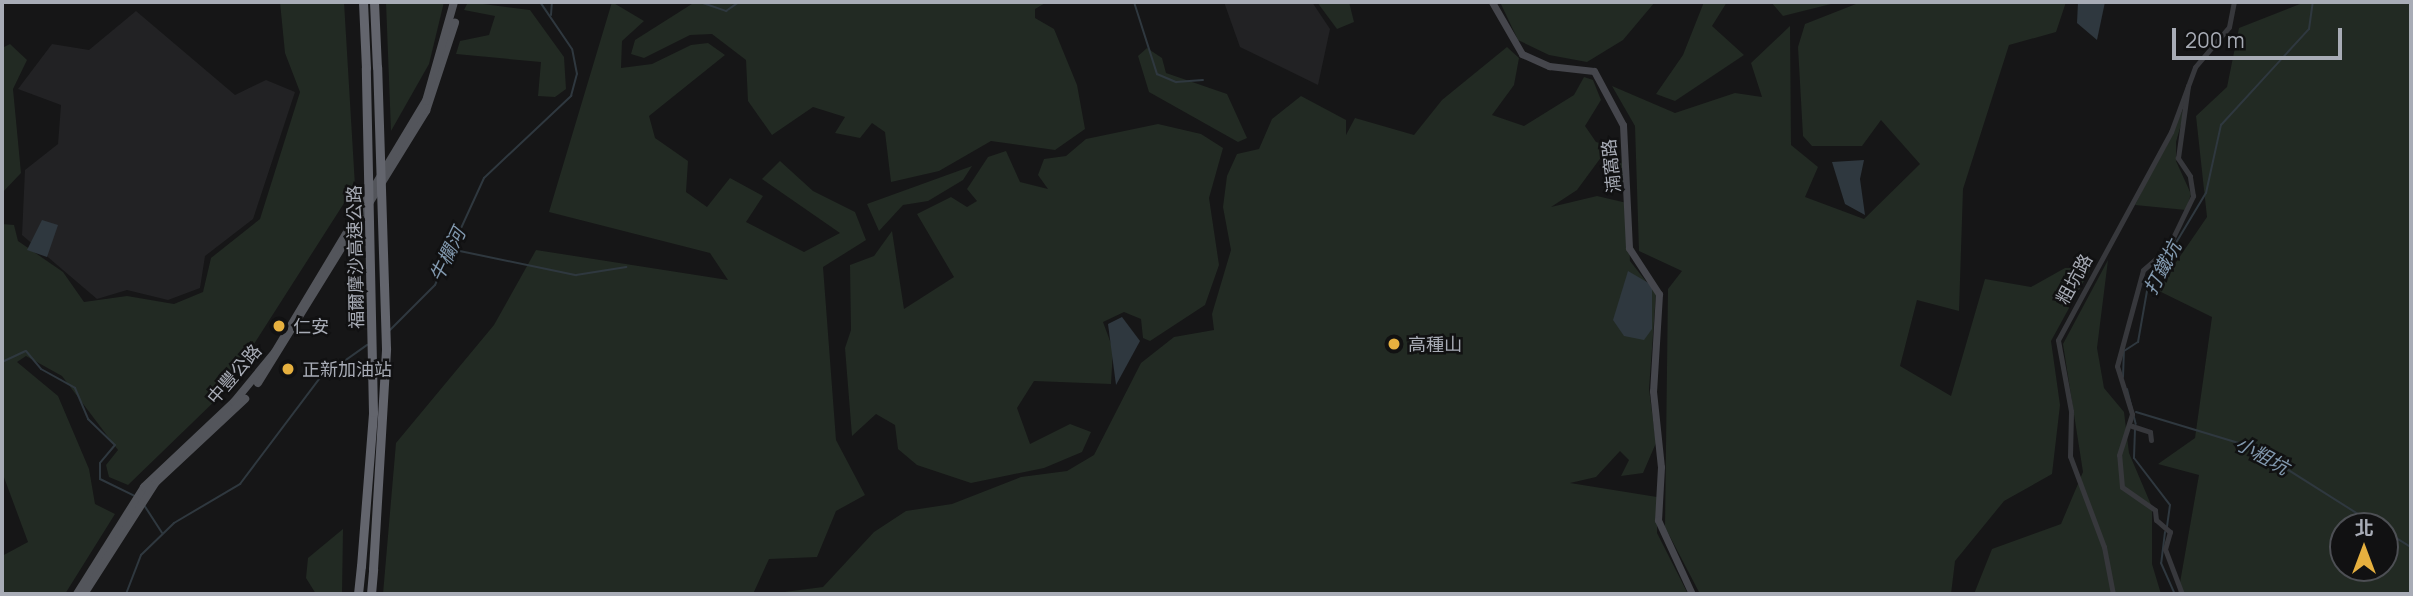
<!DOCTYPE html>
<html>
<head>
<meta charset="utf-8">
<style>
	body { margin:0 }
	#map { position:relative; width:2413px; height:596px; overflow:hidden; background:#161617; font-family:Manrope,"Noto Sans TC",sans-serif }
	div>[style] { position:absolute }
	.built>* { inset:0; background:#222224 }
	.green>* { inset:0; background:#222a23 }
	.water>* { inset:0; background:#2f383f }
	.stream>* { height:2px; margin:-1px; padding:0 1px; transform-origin:1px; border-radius:1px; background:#2f383f }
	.street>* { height:5px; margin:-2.5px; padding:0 2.5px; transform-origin:2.5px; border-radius:2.5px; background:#37383c }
	.secondary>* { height:7px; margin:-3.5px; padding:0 3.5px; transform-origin:3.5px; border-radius:3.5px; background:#45464c }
	.primary>* { height:8px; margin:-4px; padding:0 4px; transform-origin:4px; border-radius:4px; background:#53555b }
	.highway>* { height:9px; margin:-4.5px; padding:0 4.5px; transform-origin:4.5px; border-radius:4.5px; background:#63656d }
	.highway-bridge>* { height:9px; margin:-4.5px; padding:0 4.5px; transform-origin:4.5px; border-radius:4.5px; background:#63656d }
	.dots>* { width:19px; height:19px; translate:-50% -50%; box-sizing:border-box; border:4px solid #111112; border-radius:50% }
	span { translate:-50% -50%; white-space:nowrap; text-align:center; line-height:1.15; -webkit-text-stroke:5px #111112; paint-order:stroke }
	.street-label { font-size:18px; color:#a8acb6 }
	.poi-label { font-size:18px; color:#a8acb6 }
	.left { translate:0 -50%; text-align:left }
	.water-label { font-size:19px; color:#8299af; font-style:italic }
	.frame { position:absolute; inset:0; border:4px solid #a8acb6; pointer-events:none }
	.north { position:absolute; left:2329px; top:512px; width:70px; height:70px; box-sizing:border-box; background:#111112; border:2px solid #4d4f54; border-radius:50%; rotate:0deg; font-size:19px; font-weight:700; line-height:28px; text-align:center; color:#a8acb6 }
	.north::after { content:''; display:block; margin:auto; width:24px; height:32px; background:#e6b03f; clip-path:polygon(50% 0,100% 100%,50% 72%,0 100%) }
	.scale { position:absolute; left:2172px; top:28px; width:170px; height:32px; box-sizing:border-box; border:4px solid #a8acb6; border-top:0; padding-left:9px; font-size:21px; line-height:24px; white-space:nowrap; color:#a8acb6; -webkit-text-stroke:5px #111112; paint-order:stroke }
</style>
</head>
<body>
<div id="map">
	<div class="built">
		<div style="clip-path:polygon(1224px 2px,1312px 2px,1330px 29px,1318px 85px,1240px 47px)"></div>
		<div style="clip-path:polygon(136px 11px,235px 95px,266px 80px,295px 92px,253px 219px,205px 256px,200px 288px,168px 300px,127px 290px,97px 299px,22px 235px,25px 170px,58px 144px,61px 105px,18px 89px,52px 44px,89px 50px)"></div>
	</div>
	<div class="green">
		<div style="clip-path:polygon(280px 2px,344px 2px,355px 186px,222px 394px,128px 485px,109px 477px,106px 465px,118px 450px,62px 376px,26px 356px,17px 362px,58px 396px,89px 469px,95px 504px,115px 514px,65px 594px,2px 594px,2px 556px,28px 542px,2px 472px,2px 224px,14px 225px,18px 241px,63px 272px,84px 302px,127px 296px,174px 304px,203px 292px,211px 258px,260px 219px,300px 92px,285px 53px)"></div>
		<div style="clip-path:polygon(386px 2px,444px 2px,429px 64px,391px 131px)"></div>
		<div style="clip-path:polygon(468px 2px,530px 10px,564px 57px,566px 89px,555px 97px,538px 96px,541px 62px,456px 54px,460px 41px,489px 35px,495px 16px,464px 10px)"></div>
		<div style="clip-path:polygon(612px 2px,644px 21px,622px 41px,621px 68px,652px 64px,691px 45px,708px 43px,725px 55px,649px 116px,655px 138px,688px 161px,686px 192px,707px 207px,730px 178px,763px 196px,746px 222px,804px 252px,840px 233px,762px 179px,780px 161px,813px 191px,855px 212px,866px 240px,823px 267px,836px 440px,865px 495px,836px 511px,817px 557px,769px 559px,753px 594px,383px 594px,396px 443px,494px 325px,536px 250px,728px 280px,710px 253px,549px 212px)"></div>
		<div style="clip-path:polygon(695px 2px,1047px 2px,1035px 9px,1035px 18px,1054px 29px,1077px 85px,1085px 129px,1055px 150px,991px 141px,939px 171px,891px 182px,885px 132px,872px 123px,860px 138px,835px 133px,845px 117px,813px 107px,772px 135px,748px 101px,746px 60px,712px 34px,690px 35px,644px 58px,631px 54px,635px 40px)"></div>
		<div style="clip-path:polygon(1317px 2px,1349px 2px,1354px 22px,1337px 29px)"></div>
		<div style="clip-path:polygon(1500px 2px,1655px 2px,1623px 40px,1587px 62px,1549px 55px,1518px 40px)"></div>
		<div style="clip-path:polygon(1704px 2px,1727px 2px,1712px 26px,1744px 55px,1675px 101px,1656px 94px,1683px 55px)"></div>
		<div style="clip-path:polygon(1771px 2px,1839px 2px,1783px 16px)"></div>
		<div style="clip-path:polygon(1861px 2px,2066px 2px,2056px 32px,2009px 45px,1963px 189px,1959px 311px,1917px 300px,1900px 366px,1951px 396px,1985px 279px,2031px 287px,2065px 268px,2091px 268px,2051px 341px,2060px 405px,2052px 474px,2004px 501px,1955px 561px,1951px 594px,1700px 594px,1665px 527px,1668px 289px,1682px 271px,1639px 251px,1635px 126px,1612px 86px,1675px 113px,1735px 93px,1762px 97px,1751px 63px,1790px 26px,1791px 145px,1818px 167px,1805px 197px,1864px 219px,1920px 164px,1881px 120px,1862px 146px,1812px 146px,1803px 136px,1798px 47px,1805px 24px)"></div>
		<div style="clip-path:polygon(evenodd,2305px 2px,2411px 2px,2411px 594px,2178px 594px,2199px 475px,2158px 464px,2195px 438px,2212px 317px,2157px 290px,2207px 217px,2196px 116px,2227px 87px,2239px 28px,2305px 2px,2343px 526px,2385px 526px,2385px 568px,2343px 568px,2343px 526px)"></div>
		<div style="clip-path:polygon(10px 44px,27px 60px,13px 89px,21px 173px,2px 193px,2px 48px)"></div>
		<div style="clip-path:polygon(1507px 47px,1519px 58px,1514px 85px,1492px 115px,1524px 126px,1574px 95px,1584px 77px,1593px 80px,1601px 100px,1585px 126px,1596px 142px,1617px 148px,1627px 180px,1622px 189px,1615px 159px,1602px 156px,1577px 190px,1551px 207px,1597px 196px,1627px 203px,1630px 261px,1656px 294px,1649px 389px,1656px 443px,1643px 473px,1621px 476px,1629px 460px,1620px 451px,1596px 477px,1570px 483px,1657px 497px,1657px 533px,1688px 594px,769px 594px,823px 587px,874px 532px,906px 511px,952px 504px,1021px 477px,1067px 471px,1094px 455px,1141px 363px,1174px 337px,1214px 330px,1212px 314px,1231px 250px,1223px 207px,1227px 176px,1237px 154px,1259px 149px,1272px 119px,1301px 96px,1346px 120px,1346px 135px,1355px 118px,1414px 135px,1442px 100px)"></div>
		<div style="clip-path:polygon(1147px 48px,1162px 58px,1166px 73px,1227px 94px,1247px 138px,1238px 142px,1149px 92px,1138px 56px)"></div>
		<div style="clip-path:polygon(2188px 100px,2176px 142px,2176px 161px,2191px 194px,2186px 210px,2135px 205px)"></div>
		<div style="clip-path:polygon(1158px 124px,1201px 134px,1223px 148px,1209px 198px,1219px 265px,1205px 305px,1150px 341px,1143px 338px,1141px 319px,1124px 312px,1103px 322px,1113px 349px,1111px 384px,1034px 381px,1017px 408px,1030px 444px,1070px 424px,1091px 432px,1082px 452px,1044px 468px,971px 483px,917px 465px,898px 449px,895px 425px,876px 414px,852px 436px,845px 348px,851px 330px,850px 265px,874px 256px,892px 231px,904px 309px,954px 277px,917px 214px,951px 197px,967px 207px,977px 201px,967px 189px,988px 157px,1006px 151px,1020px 182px,1048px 189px,1038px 175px,1044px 159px,1066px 156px,1086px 139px)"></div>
		<div style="clip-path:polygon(972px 166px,963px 180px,928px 201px,903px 205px,879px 231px,867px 204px)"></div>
		<div style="clip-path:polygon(2108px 260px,2097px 348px,2104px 388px,2124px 412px,2129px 453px,2152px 507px,2152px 564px,2161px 594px,1974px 594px,1992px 549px,2061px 524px,2083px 472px,2063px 344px)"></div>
		<div style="clip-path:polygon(343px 529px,342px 594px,316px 594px,306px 578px,308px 558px)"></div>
	</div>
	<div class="water">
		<div style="clip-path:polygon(2078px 2px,2105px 2px,2097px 40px,2077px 23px)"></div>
		<div style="clip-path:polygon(1864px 160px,1860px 179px,1865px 215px,1845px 204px,1832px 162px)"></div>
		<div style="clip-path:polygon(42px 220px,58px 225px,47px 257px,27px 250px)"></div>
		<div style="clip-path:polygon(1628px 271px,1652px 285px,1652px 329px,1644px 340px,1624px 336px,1613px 320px)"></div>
		<div style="clip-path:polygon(1122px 317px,1140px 341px,1116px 385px,1108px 324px)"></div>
	</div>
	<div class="stream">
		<div style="left:700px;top:2px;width:28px;rotate:19deg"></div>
		<div style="left:726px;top:11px;width:16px;rotate:-35deg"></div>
		<div style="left:1134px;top:2px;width:76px;rotate:72.3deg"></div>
		<div style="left:1157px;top:74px;width:21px;rotate:23deg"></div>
		<div style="left:1176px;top:82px;width:27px;rotate:-4deg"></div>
		<div style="left:551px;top:15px;width:13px;rotate:-86deg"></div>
		<div style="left:450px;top:249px;width:129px;rotate:11.7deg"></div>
		<div style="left:576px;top:275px;width:51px;rotate:-9.1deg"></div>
		<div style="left:389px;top:331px;width:65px;rotate:-45deg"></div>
		<div style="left:435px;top:285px;width:118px;rotate:-65.4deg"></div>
		<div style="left:484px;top:178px;width:120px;rotate:-43.3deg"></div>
		<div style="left:571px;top:96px;width:23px;rotate:-75deg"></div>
		<div style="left:577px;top:74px;width:25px;rotate:-101deg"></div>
		<div style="left:572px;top:49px;width:57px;rotate:-124.2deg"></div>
		<div style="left:2px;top:362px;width:26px;rotate:-25deg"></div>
		<div style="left:26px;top:351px;width:23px;rotate:50deg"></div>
		<div style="left:41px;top:369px;width:39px;rotate:29deg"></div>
		<div style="left:75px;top:388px;width:34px;rotate:67deg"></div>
		<div style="left:88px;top:419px;width:37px;rotate:44deg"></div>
		<div style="left:115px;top:445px;width:23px;rotate:130deg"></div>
		<div style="left:100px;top:463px;width:16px;rotate:90deg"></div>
		<div style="left:100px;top:479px;width:39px;rotate:26deg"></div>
		<div style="left:2123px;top:377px;width:26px;rotate:-88deg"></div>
		<div style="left:2124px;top:351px;width:17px;rotate:-33deg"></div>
		<div style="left:2138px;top:342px;width:52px;rotate:-80deg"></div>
		<div style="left:2147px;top:291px;width:114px;rotate:-59deg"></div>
		<div style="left:2206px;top:193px;width:70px;rotate:-77.6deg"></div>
		<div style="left:2221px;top:125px;width:130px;rotate:-47.5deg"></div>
		<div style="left:2309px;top:29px;width:27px;rotate:-82deg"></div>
		<div style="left:2127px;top:389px;width:36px;rotate:76deg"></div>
		<div style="left:2136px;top:412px;width:121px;rotate:16.8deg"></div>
		<div style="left:2252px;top:447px;width:148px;rotate:32.3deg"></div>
		<div style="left:2135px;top:429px;width:29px;rotate:92deg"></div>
		<div style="left:2134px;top:458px;width:59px;rotate:52.5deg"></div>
		<div style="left:2170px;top:505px;width:22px;rotate:98deg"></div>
		<div style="left:144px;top:505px;width:33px;rotate:57deg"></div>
		<div style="left:2385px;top:531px;width:31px;rotate:32deg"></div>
		<div style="left:2165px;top:532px;width:31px;rotate:97deg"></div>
		<div style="left:2161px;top:563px;width:34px;rotate:66deg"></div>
		<div style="left:126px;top:594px;width:42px;rotate:-69deg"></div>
		<div style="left:141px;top:555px;width:46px;rotate:-44.1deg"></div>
		<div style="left:174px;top:523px;width:77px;rotate:-30.6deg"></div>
		<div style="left:240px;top:484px;width:131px;rotate:-53deg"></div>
		<div style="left:319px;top:379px;width:59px;rotate:-35.3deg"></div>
	</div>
	<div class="street">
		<div style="left:2132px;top:426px;width:19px;rotate:18deg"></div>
		<div style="left:2150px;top:432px;width:8px;rotate:83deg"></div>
		<div style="left:2113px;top:594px;width:48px;rotate:-100.8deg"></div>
		<div style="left:2104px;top:547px;width:97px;rotate:-110.5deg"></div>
		<div style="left:2070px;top:456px;width:45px;rotate:-88.7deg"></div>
		<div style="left:2071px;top:411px;width:72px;rotate:-100.4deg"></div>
		<div style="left:2058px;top:340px;width:237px;rotate:-61.5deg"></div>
		<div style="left:2171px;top:132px;width:69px;rotate:-69.7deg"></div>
		<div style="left:2195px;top:67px;width:52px;rotate:-49.6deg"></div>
		<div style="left:2229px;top:27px;width:25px;rotate:-79deg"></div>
		<div style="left:2182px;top:594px;width:48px;rotate:-110.7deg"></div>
		<div style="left:2165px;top:549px;width:18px;rotate:-74deg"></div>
		<div style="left:2170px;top:532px;width:18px;rotate:-139deg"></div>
		<div style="left:2156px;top:520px;width:10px;rotate:-96deg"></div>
		<div style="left:2155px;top:510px;width:40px;rotate:-145.1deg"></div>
		<div style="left:2122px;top:487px;width:32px;rotate:-95deg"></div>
		<div style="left:2119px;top:455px;width:43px;rotate:-72.4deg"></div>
		<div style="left:2132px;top:414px;width:50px;rotate:-107.4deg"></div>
		<div style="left:2117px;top:366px;width:99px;rotate:-74.8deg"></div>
		<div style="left:2143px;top:270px;width:33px;rotate:-41deg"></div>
		<div style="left:2168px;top:248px;width:58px;rotate:-64.3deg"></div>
		<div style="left:2193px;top:196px;width:20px;rotate:-99deg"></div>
		<div style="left:2190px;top:176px;width:22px;rotate:-124deg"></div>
		<div style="left:2178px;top:158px;width:73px;rotate:-82.1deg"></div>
	</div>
	<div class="secondary">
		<div style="left:1492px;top:2px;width:60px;rotate:60deg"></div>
		<div style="left:1522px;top:54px;width:30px;rotate:24deg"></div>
		<div style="left:1549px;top:66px;width:45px;rotate:6.3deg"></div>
		<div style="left:1594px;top:71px;width:61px;rotate:61.8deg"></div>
		<div style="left:1623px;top:125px;width:123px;rotate:87.2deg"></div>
		<div style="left:1629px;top:248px;width:55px;rotate:56.9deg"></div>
		<div style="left:1659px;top:294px;width:97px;rotate:93.5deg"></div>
		<div style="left:1653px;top:391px;width:76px;rotate:84deg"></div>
		<div style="left:1661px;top:467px;width:53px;rotate:93.2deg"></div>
		<div style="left:1658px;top:520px;width:81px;rotate:65.3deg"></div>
	</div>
	<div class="primary">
		<div style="left:258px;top:383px;width:320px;rotate:-58.3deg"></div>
		<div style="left:426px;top:111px;width:93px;rotate:-71.8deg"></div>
		<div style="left:77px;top:594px;width:126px;rotate:-57.9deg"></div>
		<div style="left:144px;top:487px;width:124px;rotate:-43.4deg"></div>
		<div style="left:234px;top:402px;width:65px;rotate:-50.6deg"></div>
		<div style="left:275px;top:352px;width:293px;rotate:-59deg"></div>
		<div style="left:426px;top:101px;width:103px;rotate:-74.2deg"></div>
		<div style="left:84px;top:594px;width:133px;rotate:-57.3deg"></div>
		<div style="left:156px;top:482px;width:122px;rotate:-43deg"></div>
	</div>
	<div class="highway">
		<div style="left:363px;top:2px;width:66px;rotate:87.4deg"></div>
		<div style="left:374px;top:2px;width:65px;rotate:87.4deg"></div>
		<div style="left:358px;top:594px;width:28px;rotate:-84deg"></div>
		<div style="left:371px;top:594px;width:25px;rotate:-85deg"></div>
	</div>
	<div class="highway-bridge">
		<div style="left:361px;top:566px;width:154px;rotate:-85.5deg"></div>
		<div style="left:373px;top:412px;width:344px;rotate:-91.2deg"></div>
		<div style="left:373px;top:569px;width:221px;rotate:-86.6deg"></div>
		<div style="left:386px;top:348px;width:281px;rotate:-91.8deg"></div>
	</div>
	<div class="dots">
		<div style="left:279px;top:326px;background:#e6b03f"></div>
		<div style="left:1394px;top:344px;background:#e6b03f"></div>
		<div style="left:288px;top:369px;background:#e6b03f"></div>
	</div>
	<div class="street-label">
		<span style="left:1611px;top:166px;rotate:-96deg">湳窩路</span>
		<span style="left:355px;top:257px;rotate:-91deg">福爾摩沙高速公路</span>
		<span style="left:2074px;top:279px;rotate:-61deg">粗坑路</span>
		<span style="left:234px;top:374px;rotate:-49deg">中豐公路</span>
	</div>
	<div class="poi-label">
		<span class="left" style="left:293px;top:326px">仁安</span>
		<span class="left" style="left:1408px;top:344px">高種山</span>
		<span class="left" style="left:302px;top:369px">正新加油站</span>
	</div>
	<div class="water-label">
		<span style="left:448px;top:255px;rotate:-64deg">牛欄河</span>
		<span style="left:2163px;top:268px;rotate:-62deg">打鐵坑</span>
		<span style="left:2262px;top:456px;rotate:29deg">小粗坑</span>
	</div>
	<div class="frame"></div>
	<div class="north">北</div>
	<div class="scale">200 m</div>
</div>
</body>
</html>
